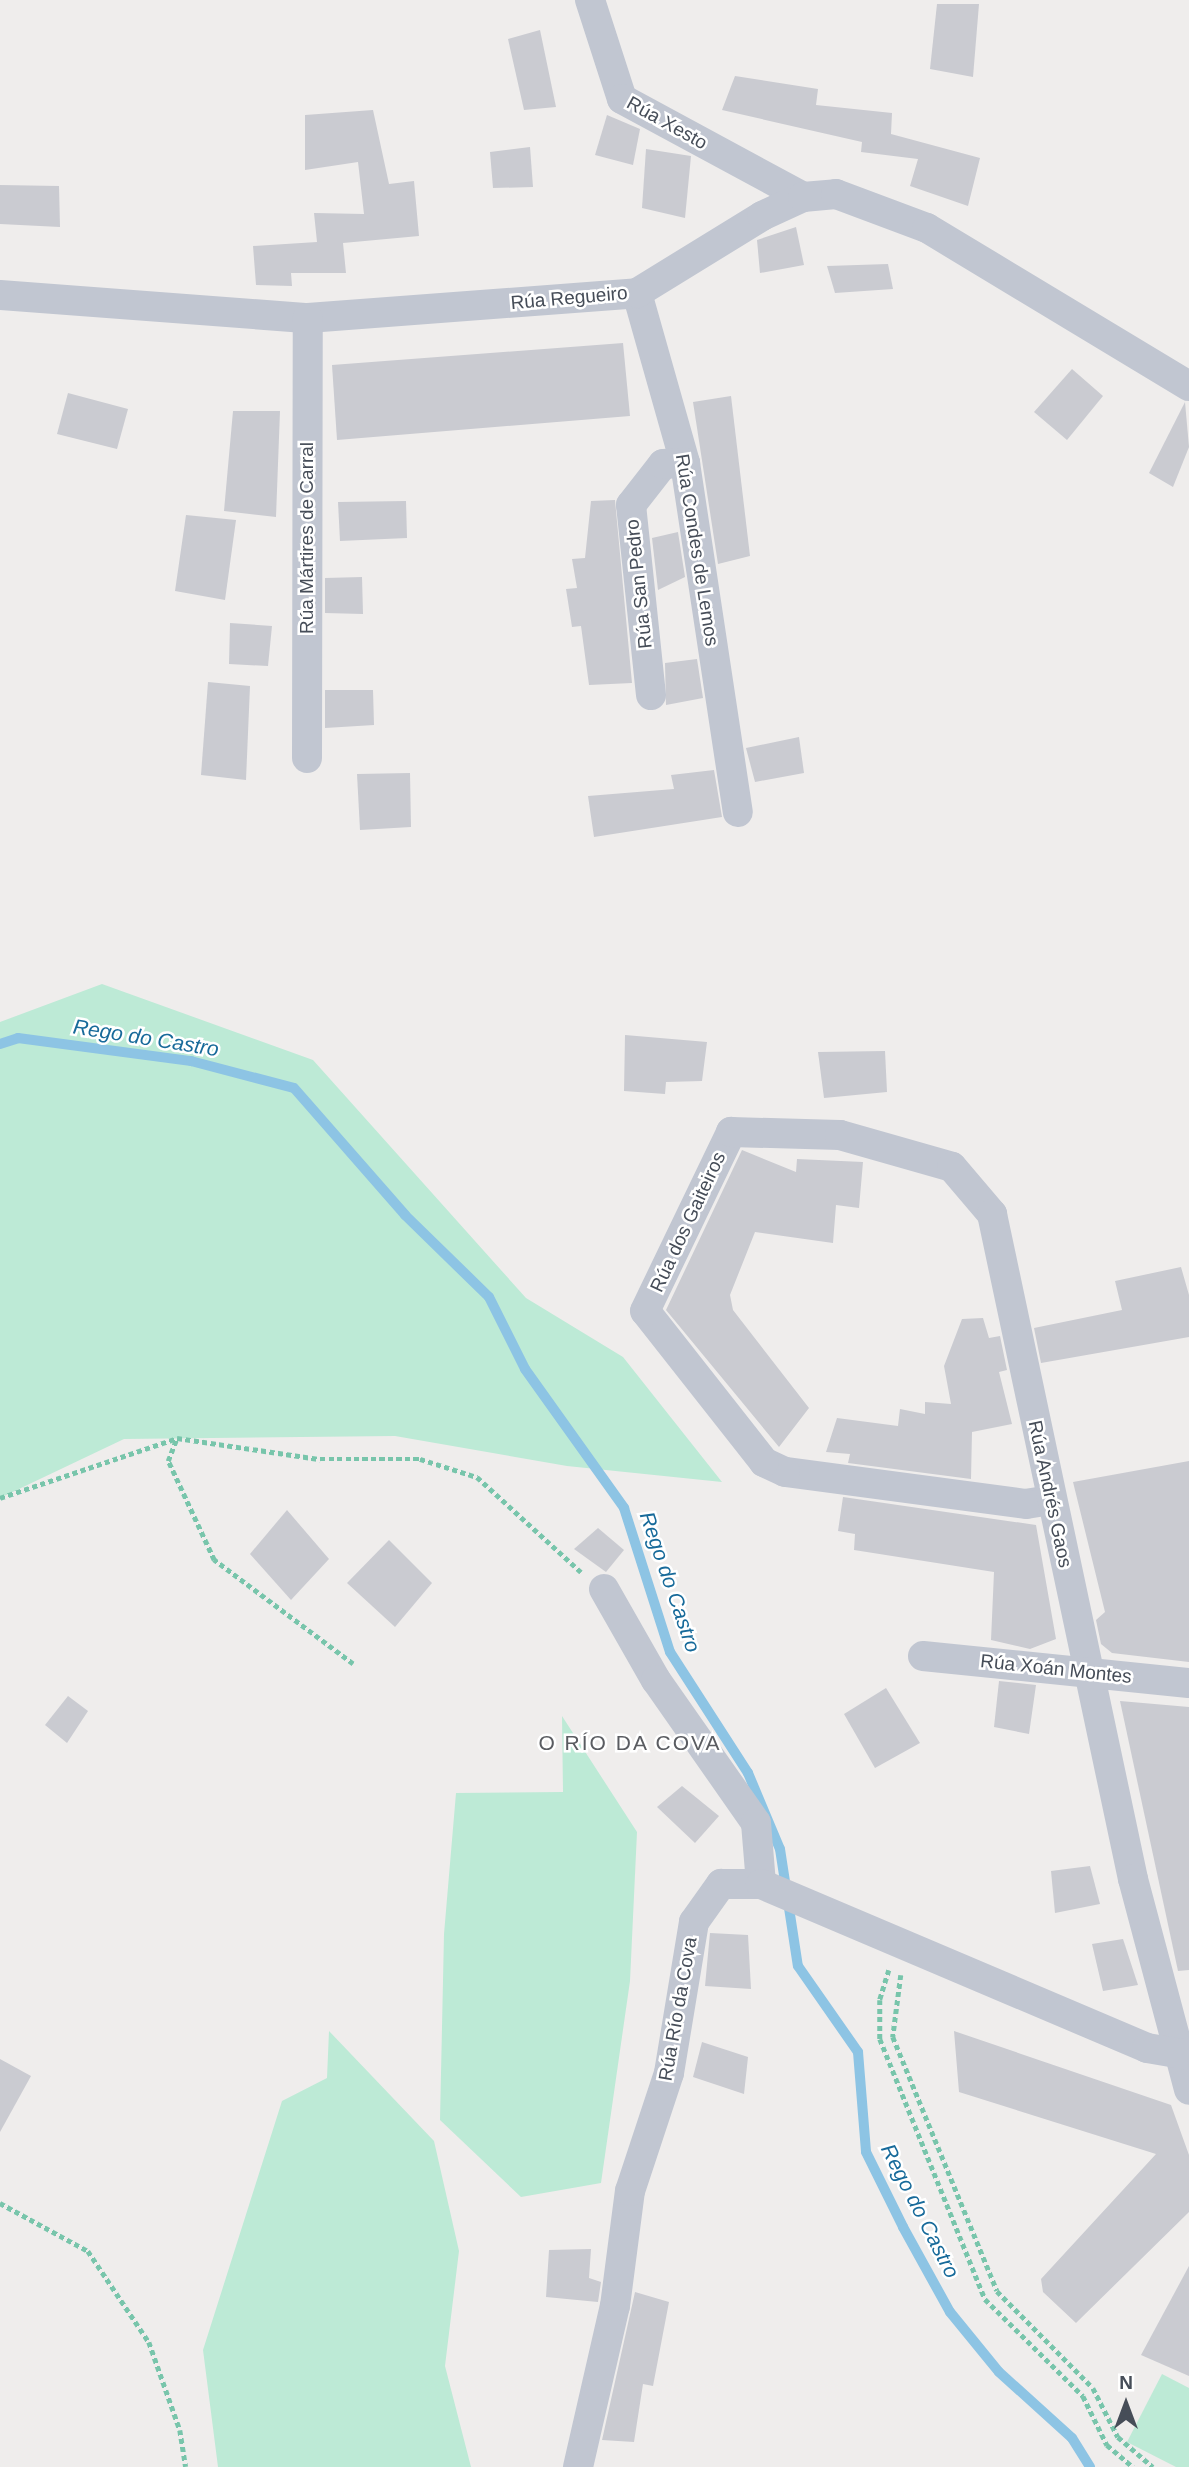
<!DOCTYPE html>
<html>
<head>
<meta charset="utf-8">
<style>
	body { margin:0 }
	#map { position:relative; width:1189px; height:2467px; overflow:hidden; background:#efedec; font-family:Helvetica,sans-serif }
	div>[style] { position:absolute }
	.green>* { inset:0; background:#bdead6 }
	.stream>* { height:10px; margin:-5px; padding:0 5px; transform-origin:5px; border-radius:5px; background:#8dc4e4 }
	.building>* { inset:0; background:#cacbd1 }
	.path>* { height:4.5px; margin-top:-2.25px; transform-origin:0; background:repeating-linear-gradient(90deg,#78c5ab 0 5px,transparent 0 8.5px) }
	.minor>* { height:30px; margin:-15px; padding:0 15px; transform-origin:15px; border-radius:15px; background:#c1c6d1 }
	span { translate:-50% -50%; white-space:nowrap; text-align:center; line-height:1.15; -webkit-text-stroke:5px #fff; paint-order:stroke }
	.street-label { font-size:19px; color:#464d58 }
	.water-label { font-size:21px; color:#176a9a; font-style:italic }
	.neighbourhood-label { font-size:21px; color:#5a5c61; letter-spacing:2px }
	.north { position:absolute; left:1091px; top:2369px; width:70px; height:70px; -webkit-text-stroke:5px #fff; paint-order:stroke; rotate:0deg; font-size:19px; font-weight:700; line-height:28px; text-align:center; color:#464d58 }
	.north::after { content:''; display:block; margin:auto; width:24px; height:32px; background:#464d58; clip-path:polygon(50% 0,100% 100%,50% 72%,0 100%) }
</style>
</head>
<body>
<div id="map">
	<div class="green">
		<div style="clip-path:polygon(102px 984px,313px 1060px,526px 1298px,623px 1357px,722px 1482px,567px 1466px,395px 1436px,124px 1439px,0 1498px,0 1022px)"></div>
		<div style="clip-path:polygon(562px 1716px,637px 1832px,630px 1981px,601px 2183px,521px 2197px,440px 2120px,444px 1934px,456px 1793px,563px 1792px)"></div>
		<div style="clip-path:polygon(329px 2031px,434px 2141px,459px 2251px,445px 2366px,471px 2467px,218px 2467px,203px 2350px,282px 2101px,327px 2078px)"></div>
		<div style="clip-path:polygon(1162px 2374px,1189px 2388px,1189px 2467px,1176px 2467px,1127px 2442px)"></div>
	</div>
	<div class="stream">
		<div style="left:0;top:1044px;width:19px;rotate:-18deg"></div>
		<div style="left:18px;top:1038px;width:175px;rotate:7.6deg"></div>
		<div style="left:191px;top:1061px;width:106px;rotate:14.7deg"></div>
		<div style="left:294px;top:1088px;width:169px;rotate:48.8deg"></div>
		<div style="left:405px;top:1215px;width:117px;rotate:44.3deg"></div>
		<div style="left:489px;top:1297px;width:80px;rotate:63.4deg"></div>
		<div style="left:525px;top:1369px;width:171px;rotate:54.5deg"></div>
		<div style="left:624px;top:1508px;width:151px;rotate:72.3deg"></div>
		<div style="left:670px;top:1652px;width:144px;rotate:57.2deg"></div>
		<div style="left:748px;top:1773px;width:82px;rotate:67.2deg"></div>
		<div style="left:780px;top:1849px;width:118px;rotate:81.3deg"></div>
		<div style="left:798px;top:1966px;width:105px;rotate:55.1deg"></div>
		<div style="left:858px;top:2052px;width:100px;rotate:85.4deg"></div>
		<div style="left:866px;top:2152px;width:84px;rotate:63.7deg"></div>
		<div style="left:903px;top:2227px;width:97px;rotate:61.1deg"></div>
		<div style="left:950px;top:2312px;width:77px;rotate:50.8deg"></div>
		<div style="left:999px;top:2372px;width:98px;rotate:42.1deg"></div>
		<div style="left:1072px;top:2438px;width:34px;rotate:58deg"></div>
	</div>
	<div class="building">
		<div style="clip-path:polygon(937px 4px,979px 4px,973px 77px,930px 69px)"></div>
		<div style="clip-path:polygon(540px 30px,556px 107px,524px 110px,508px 39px)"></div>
		<div style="clip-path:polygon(735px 76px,818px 89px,816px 105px,892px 113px,891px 134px,980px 158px,968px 206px,910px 186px,918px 159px,861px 152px,862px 142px,722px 110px)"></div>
		<div style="clip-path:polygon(373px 110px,389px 184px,414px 181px,419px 236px,343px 243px,346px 273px,291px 273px,292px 286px,256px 285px,253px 246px,317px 242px,314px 213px,364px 214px,358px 162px,305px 170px,305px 115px)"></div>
		<div style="clip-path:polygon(607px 115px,640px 129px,633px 165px,595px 155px)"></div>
		<div style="clip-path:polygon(530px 147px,533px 187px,493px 188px,490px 152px)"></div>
		<div style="clip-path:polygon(646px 149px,691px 156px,685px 218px,642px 208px)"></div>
		<div style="clip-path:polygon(0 185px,59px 186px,60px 227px,0 224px)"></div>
		<div style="clip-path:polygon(796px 227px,804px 265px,760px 273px,757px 240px)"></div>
		<div style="clip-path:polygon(888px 264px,893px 289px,835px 293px,827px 266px)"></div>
		<div style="clip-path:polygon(623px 343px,630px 416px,337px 440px,332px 365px)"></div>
		<div style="clip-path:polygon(1072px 369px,1103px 396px,1067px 440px,1034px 412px)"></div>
		<div style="clip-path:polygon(68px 393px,128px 409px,117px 449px,57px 434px)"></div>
		<div style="clip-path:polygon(731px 396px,750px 556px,718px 564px,693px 402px)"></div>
		<div style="clip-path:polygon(1185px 402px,1189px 447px,1173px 487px,1149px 473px)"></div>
		<div style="clip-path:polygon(233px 411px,280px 411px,276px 517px,224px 511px)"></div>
		<div style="clip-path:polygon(615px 500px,632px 683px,589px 685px,581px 626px,572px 627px,566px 589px,577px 588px,572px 559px,585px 558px,591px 501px)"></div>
		<div style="clip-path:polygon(406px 501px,407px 538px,340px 541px,338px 502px)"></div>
		<div style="clip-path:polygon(186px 515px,236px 520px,225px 600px,175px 591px)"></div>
		<div style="clip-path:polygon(678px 532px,685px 577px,658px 590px,652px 538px)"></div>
		<div style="clip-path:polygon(362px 577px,363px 614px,325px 613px,325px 578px)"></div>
		<div style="clip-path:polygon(230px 623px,272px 626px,268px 666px,229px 664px)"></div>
		<div style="clip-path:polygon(697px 659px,703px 698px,666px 705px,665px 663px)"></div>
		<div style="clip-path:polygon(208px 682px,250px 686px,246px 780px,201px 775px)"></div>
		<div style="clip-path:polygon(325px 690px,373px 690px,374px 725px,325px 728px)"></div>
		<div style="clip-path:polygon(799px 737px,804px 773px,755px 782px,746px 748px)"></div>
		<div style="clip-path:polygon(714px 770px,722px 817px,594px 837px,588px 796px,674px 789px,671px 775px)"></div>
		<div style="clip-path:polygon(410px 773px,411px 827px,360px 830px,357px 774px)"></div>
		<div style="clip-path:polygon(625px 1035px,707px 1042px,702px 1081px,666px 1082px,665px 1094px,624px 1091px)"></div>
		<div style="clip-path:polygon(885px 1051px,887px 1092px,824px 1098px,818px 1052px)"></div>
		<div style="clip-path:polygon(742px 1150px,796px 1172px,797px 1159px,863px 1162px,859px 1208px,836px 1205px,833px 1243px,755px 1232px,730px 1295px,733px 1310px,809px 1408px,779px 1447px,666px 1310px)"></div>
		<div style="clip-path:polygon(1181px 1267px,1189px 1295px,1189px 1337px,1041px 1363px,1034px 1328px,1122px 1310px,1115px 1281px)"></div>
		<div style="clip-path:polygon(983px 1318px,989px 1338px,1000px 1336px,1007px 1370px,999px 1372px,1012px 1424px,972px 1432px,971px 1479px,848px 1463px,850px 1454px,826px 1452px,837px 1418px,898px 1426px,900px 1409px,925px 1414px,925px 1402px,951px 1404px,944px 1366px,962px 1319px)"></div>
		<div style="clip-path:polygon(1189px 1461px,1189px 1662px,1112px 1653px,1101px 1644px,1096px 1620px,1105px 1612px,1073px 1482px)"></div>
		<div style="clip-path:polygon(843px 1497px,1036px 1525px,1056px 1639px,1030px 1649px,991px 1640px,994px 1572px,854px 1550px,855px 1534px,838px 1531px)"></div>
		<div style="clip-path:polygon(287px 1510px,329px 1559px,291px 1600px,250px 1554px)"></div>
		<div style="clip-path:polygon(598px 1528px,624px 1550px,606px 1572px,574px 1549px)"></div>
		<div style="clip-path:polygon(389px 1540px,432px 1583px,395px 1627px,347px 1583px)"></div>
		<div style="clip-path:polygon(999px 1681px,1036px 1685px,1029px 1734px,994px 1727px)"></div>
		<div style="clip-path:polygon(886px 1688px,920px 1743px,875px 1768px,844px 1714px)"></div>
		<div style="clip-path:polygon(68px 1696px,88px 1711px,67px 1743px,45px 1725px)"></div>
		<div style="clip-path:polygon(1120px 1701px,1189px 1707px,1189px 1970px,1178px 1971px)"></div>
		<div style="clip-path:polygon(682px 1786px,719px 1816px,695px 1843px,657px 1807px)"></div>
		<div style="clip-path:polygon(1090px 1866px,1100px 1904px,1055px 1913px,1051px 1871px)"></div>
		<div style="clip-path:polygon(710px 1933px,748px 1935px,751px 1989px,705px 1986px)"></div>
		<div style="clip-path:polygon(1123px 1939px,1138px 1985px,1103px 1991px,1092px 1944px)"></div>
		<div style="clip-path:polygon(954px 2031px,1171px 2105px,1189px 2155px,1189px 2212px,1076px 2323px,1043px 2292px,1041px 2279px,1156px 2154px,959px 2092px)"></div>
		<div style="clip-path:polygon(702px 2042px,748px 2057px,744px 2094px,693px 2077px)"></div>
		<div style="clip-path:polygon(0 2059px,31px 2076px,0 2132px)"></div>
		<div style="clip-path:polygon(591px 2249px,589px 2278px,601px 2282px,598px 2302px,546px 2297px,549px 2250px)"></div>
		<div style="clip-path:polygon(1189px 2266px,1189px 2376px,1141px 2355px)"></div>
		<div style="clip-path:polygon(635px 2292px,669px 2302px,653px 2386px,643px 2384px,634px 2442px,602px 2440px)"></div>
	</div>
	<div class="path">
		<div style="left:0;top:1498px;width:187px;rotate:-18.7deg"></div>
		<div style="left:353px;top:1664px;width:174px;rotate:-143.2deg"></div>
		<div style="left:214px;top:1560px;width:109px;rotate:-114.9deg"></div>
		<div style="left:168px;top:1461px;width:25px;rotate:-69deg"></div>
		<div style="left:177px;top:1438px;width:145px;rotate:8.4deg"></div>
		<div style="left:320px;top:1459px;width:100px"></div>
		<div style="left:420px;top:1459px;width:60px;rotate:17.5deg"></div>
		<div style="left:477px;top:1477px;width:141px;rotate:42.4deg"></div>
		<div style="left:889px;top:1970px;width:31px;rotate:107deg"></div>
		<div style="left:880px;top:2000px;width:39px;rotate:90deg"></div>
		<div style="left:880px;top:2039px;width:280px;rotate:68deg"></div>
		<div style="left:985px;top:2299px;width:138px;rotate:44.7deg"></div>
		<div style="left:1083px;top:2396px;width:55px;rotate:63.9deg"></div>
		<div style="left:1107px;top:2445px;width:34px;rotate:40deg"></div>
		<div style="left:901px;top:1975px;width:63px;rotate:97.4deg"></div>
		<div style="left:893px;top:2037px;width:274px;rotate:67.7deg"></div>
		<div style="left:997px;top:2291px;width:136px;rotate:45.3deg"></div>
		<div style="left:1093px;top:2388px;width:55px;rotate:63deg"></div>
		<div style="left:1118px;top:2437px;width:46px;rotate:40.6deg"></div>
		<div style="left:0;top:2203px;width:100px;rotate:28.6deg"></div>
		<div style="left:88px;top:2251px;width:110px;rotate:56.2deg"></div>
		<div style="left:149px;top:2342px;width:93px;rotate:70.6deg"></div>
		<div style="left:180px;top:2430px;width:37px;rotate:81deg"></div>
	</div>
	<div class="minor">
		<div style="left:590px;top:0;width:104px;rotate:72.1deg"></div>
		<div style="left:622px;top:99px;width:206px;rotate:28.4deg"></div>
		<div style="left:637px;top:293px;width:177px;rotate:74.2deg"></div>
		<div style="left:685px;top:463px;width:353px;rotate:81.4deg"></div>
		<div style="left:0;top:295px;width:309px;rotate:4.3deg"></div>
		<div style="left:308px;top:318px;width:330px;rotate:-4.3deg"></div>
		<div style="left:637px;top:293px;width:147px;rotate:-31.6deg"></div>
		<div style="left:762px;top:216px;width:45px;rotate:-24.9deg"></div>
		<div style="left:803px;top:197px;width:33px;rotate:-5deg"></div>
		<div style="left:836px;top:194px;width:97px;rotate:20.5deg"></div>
		<div style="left:927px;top:228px;width:306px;rotate:31.1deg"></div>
		<div style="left:651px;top:695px;width:191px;rotate:-96deg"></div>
		<div style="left:631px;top:505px;width:52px;rotate:-52deg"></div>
		<div style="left:663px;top:464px;width:22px;rotate:-3deg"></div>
		<div style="left:307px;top:758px;width:440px;rotate:-89.9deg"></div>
		<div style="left:1051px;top:1500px;width:25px;rotate:171deg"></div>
		<div style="left:1026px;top:1504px;width:243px;rotate:-172.4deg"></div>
		<div style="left:785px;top:1472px;width:23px;rotate:-155deg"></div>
		<div style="left:764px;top:1462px;width:192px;rotate:-128.2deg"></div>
		<div style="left:645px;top:1311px;width:199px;rotate:-64.3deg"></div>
		<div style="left:731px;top:1132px;width:109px;rotate:1.6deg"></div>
		<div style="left:840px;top:1135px;width:116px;rotate:15.9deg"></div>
		<div style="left:952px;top:1167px;width:62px;rotate:49.6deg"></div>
		<div style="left:992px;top:1214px;width:680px;rotate:78.03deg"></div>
		<div style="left:1133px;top:1879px;width:218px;rotate:75.1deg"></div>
		<div style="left:604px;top:1589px;width:105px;rotate:60.3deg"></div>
		<div style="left:656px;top:1680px;width:174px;rotate:55deg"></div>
		<div style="left:756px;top:1823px;width:61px;rotate:85.3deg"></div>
		<div style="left:923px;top:1656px;width:267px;rotate:5.8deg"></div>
		<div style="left:578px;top:2467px;width:165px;rotate:-77.1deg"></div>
		<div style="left:615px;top:2306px;width:116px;rotate:-82.6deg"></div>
		<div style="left:630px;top:2191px;width:124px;rotate:-71.7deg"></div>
		<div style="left:669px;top:2073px;width:153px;rotate:-80.6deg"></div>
		<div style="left:694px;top:1922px;width:47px;rotate:-54.6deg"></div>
		<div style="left:721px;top:1884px;width:40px"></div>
		<div style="left:761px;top:1884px;width:419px;rotate:23deg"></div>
		<div style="left:1147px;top:2048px;width:43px;rotate:9.5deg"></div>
	</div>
	<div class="street-label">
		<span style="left:667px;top:123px;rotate:29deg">Rúa Xesto</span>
		<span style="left:569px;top:298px;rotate:-5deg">Rúa Regueiro</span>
		<span style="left:307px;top:538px;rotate:-90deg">Rúa Mártires de Carral</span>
		<span style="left:697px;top:550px;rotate:81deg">Rúa Condes de Lemos</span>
		<span style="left:639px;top:584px;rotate:-96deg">Rúa San Pedro</span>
		<span style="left:688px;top:1222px;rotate:-65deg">Rúa dos Gaiteiros</span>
		<span style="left:1050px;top:1494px;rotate:78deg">Rúa Andrés Gaos</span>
		<span style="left:1056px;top:1669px;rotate:6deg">Rúa Xoán Montes</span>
		<span style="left:678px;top:2009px;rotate:-80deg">Rúa Río da Cova</span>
	</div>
	<div class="water-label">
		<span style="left:146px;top:1038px;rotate:9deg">Rego do Castro</span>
		<span style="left:670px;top:1582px;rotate:71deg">Rego do Castro</span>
		<span style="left:920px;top:2211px;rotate:63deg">Rego do Castro</span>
	</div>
	<div class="neighbourhood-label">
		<span style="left:630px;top:1743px">O RÍO DA COVA</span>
	</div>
	<div class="north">N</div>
</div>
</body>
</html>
